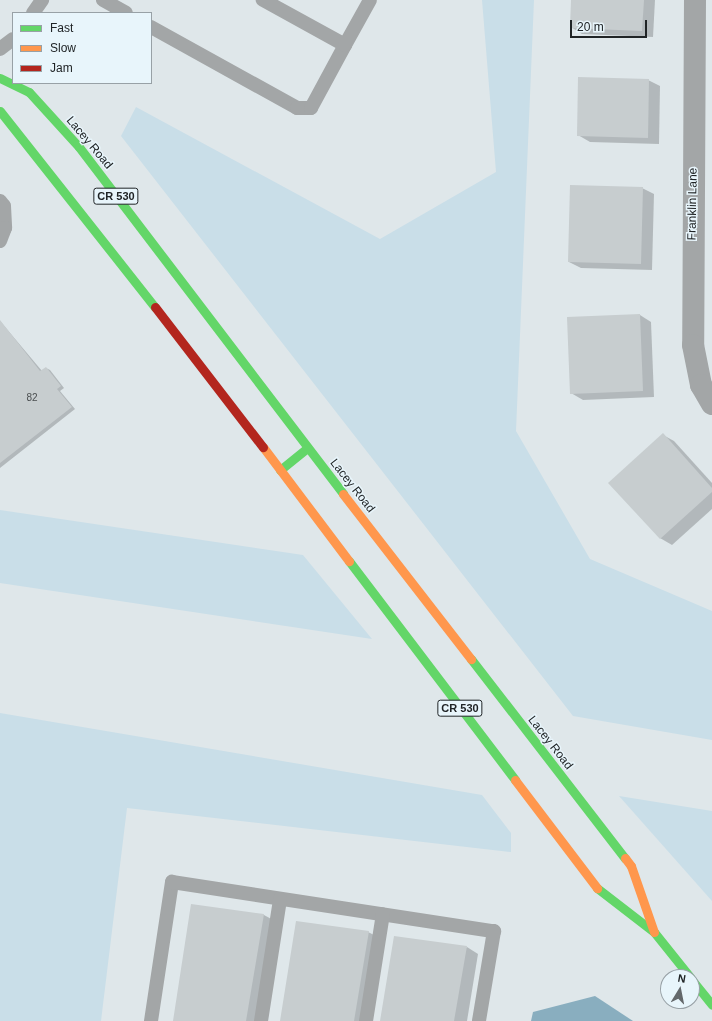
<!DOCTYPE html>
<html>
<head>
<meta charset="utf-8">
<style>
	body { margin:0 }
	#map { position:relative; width:712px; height:1021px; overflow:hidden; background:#dfe7ea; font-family:Helvetica,sans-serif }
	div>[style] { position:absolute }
	.green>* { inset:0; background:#c9dee8 }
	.water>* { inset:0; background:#89aebf }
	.shadow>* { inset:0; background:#0003 }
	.building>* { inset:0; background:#c7cdcf }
	.lane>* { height:14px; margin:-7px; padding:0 7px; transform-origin:7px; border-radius:7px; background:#a3a6a7 }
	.street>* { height:22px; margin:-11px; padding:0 11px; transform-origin:11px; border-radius:11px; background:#a3a6a7 }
	.fast>* { height:9px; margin:-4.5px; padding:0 4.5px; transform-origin:4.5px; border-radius:4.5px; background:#63d668 }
	.slow>* { height:9px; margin:-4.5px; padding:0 4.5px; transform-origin:4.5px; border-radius:4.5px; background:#ff974d }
	.jam>* { height:9px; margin:-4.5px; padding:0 4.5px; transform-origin:4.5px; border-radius:4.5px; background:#b3261e }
	span { translate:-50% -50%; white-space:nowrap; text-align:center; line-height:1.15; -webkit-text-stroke:3px #e8f5fb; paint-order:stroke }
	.number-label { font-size:10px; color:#4a4e50 }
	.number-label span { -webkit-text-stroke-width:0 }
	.shield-label span { padding:1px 3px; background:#e8f5fb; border:1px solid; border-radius:3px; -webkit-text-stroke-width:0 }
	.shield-label { font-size:11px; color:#202426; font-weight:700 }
	.street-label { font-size:12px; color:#202426 }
	.legend { position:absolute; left:12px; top:12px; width:140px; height:72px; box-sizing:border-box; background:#e8f5fb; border:1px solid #98a1a6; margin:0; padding:5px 7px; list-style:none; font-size:12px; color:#202426 }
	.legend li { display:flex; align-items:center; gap:8px; height:20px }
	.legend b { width:20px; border:1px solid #98a1a6 }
	.north { position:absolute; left:660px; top:969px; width:40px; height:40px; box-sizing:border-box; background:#e8f5fb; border:1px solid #98a1a6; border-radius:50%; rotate:10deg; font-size:11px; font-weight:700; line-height:16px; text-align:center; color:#202426 }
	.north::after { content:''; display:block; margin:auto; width:14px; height:18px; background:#63686b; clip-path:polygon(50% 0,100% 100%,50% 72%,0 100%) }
	.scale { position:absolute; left:570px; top:20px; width:77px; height:18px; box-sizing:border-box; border:2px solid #202426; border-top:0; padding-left:5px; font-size:12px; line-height:14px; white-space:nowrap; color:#202426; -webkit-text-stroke:3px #e8f5fb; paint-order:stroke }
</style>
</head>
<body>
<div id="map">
	<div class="green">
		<div style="clip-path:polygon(482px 0,534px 0,516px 431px,590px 559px,712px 611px,712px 740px,573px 716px,121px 136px,136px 107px,380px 239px,496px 172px)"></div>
		<div style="clip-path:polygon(0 510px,303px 555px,372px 639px,0 583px)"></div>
		<div style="clip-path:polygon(0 713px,482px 795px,511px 833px,511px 852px,127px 808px,101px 1021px,0 1021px)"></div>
		<div style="clip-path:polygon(619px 796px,712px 811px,712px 901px)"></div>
	</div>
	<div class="water">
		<div style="clip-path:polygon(595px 996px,633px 1021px,531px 1021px,533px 1012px)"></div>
	</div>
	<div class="shadow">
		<div style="clip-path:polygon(572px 0,655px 0,653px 37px,582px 34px,571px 27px)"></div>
		<div style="clip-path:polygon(648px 80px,660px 86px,659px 144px,590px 142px,578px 135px)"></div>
		<div style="clip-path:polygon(642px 188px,654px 194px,652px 270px,581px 268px,569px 262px)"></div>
		<div style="clip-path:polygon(640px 315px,651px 322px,654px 397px,583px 400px,571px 393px)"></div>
		<div style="clip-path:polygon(0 321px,42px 371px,46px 368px,50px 370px,64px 388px,60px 391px,75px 409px,0 468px)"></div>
		<div style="clip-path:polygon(663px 435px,674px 441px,712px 483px,712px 509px,672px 545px,660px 538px)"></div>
		<div style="clip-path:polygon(192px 905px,264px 915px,275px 921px,259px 1021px,174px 1021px)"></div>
		<div style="clip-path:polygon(368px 932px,380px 938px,366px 1021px,281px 1021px)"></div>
		<div style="clip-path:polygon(467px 947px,478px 954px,467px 1021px,381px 1021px)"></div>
	</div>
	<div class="building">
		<div style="clip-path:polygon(571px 0,644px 0,642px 31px,570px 28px)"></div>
		<div style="clip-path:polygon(578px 77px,649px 79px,648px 138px,577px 136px)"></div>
		<div style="clip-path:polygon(570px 185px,643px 187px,641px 264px,568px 262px)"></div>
		<div style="clip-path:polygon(640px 314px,643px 391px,570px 394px,567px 317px)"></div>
		<div style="clip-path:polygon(0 320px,40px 371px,46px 367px,61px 386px,57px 389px,72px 407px,0 463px)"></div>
		<div style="clip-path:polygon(663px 433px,712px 488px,712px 492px,660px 539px,608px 483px)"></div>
		<div style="clip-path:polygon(191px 904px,264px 914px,246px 1021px,173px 1021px)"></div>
		<div style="clip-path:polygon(296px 921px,369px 931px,354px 1021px,280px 1021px)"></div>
		<div style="clip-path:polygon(394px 936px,467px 946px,454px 1021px,380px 1021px)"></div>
	</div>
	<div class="lane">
		<div style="left:103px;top:0;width:26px;rotate:29deg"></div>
		<div style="left:33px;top:13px;width:16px;rotate:-55deg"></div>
		<div style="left:151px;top:27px;width:167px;rotate:29deg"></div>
		<div style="left:297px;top:108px;width:14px"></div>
		<div style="left:311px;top:108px;width:72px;rotate:-61.6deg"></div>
		<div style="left:345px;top:45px;width:94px;rotate:-151.2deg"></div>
		<div style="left:345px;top:45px;width:51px;rotate:-60.9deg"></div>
		<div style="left:0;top:49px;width:16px;rotate:-38deg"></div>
		<div style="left:0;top:201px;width:6px;rotate:51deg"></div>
		<div style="left:4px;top:206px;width:22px;rotate:87deg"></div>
		<div style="left:5px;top:228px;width:14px;rotate:111deg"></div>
		<div style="left:151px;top:1021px;width:141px;rotate:-81.4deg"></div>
		<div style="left:172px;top:882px;width:326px;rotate:8.7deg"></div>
		<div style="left:494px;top:931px;width:91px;rotate:99.5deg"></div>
		<div style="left:261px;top:1021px;width:123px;rotate:-81.1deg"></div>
		<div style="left:366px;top:1021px;width:108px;rotate:-81deg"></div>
	</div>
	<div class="street">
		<div style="left:695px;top:0;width:345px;rotate:90.3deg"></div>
		<div style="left:693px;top:345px;width:41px;rotate:78.7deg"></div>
		<div style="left:701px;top:385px;width:22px;rotate:60deg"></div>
	</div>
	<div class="fast">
		<div style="left:0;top:78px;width:32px;rotate:26deg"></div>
		<div style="left:29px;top:92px;width:74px;rotate:47.7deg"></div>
		<div style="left:79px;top:147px;width:436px;rotate:52.7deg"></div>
		<div style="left:0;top:111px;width:250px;rotate:51.7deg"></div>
		<div style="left:280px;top:470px;width:35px;rotate:-39deg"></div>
		<div style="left:349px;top:561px;width:275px;rotate:52.8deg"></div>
		<div style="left:471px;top:659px;width:252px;rotate:52.3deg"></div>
		<div style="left:597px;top:888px;width:72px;rotate:37.7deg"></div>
		<div style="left:654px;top:932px;width:58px;rotate:51.3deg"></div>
		<div style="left:692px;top:980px;width:32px;rotate:51deg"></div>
	</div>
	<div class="slow">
		<div style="left:263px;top:447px;width:143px;rotate:53deg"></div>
		<div style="left:343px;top:494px;width:209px;rotate:52.2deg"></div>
		<div style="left:515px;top:780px;width:136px;rotate:52.8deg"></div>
		<div style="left:625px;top:858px;width:10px;rotate:53deg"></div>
		<div style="left:631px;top:866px;width:70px;rotate:70.8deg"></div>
	</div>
	<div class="jam">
		<div style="left:155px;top:307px;width:177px;rotate:52.4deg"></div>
	</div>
	<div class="number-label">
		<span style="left:32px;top:398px">82</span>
	</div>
	<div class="shield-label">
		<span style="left:116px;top:196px">CR 530</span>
		<span style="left:460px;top:708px">CR 530</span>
	</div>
	<div class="street-label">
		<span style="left:89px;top:143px;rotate:50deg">Lacey Road</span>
		<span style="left:693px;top:204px;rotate:-89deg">Franklin Lane</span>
		<span style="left:352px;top:486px;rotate:52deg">Lacey Road</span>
		<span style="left:550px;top:743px;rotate:52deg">Lacey Road</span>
	</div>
	<ul class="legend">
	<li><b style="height:5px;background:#63d668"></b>Fast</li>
	<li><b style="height:5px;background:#ff974d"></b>Slow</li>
	<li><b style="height:5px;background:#b3261e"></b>Jam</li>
	</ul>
	<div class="north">N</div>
	<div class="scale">20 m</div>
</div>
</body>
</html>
